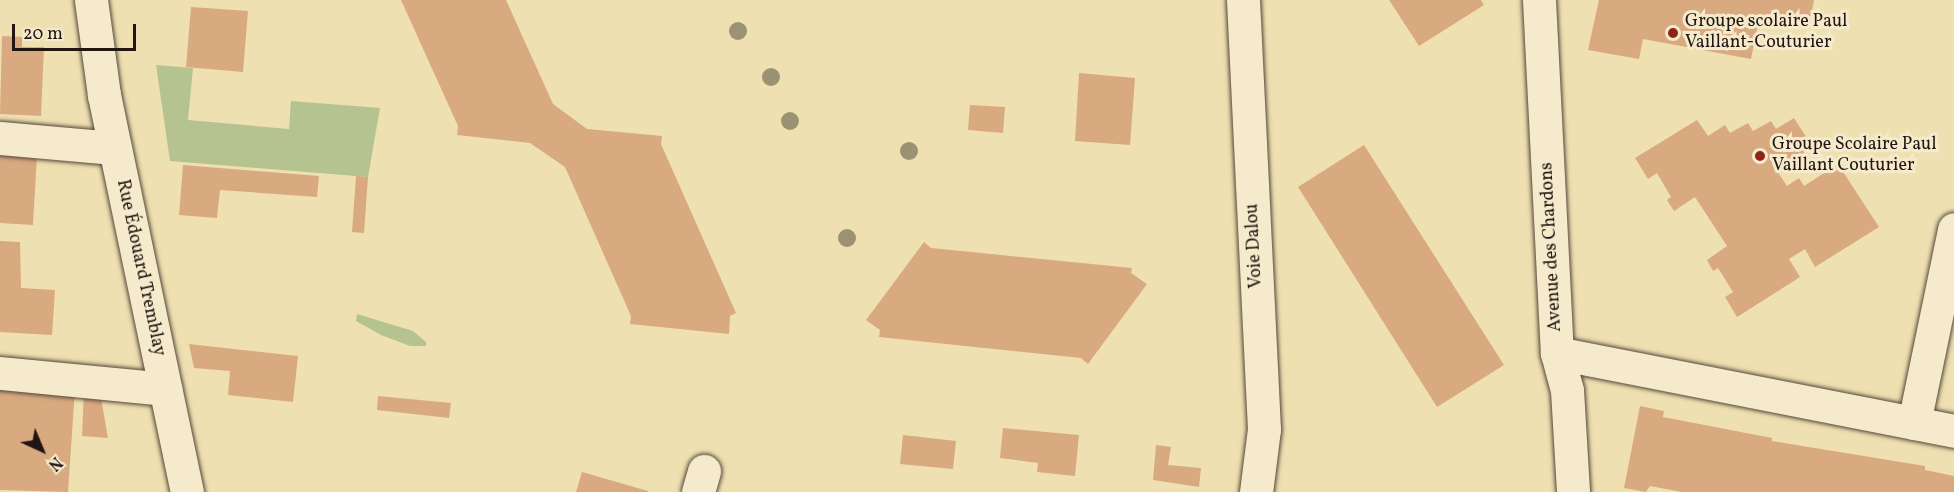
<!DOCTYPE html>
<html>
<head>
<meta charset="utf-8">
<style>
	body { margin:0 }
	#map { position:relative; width:1954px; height:492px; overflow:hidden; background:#efe0b1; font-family:Vollkorn,serif }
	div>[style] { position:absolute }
	.green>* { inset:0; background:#b4c390 }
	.building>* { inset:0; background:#d9a980 }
	.roads { filter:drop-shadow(0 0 2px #55483a) drop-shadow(0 0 2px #55483a) }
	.minor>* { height:33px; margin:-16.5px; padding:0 16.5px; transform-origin:16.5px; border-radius:16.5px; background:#f5ebcc }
	.trees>* { width:18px; height:18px; margin:-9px; border-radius:50%; background:#9a9272 }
	.dots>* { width:16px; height:16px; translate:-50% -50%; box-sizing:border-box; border:3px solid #f5ebcc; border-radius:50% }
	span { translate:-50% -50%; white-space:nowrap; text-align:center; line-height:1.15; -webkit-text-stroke:6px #f5ebcc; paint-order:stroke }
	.poi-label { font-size:18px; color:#221612 }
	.left { translate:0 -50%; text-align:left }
	.street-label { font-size:18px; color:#221612 }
	.north { position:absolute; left:12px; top:420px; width:60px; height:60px; -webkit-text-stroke:4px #f5ebcc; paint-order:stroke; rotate:136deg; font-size:16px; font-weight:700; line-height:24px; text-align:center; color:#221612 }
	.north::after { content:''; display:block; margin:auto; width:21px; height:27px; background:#221612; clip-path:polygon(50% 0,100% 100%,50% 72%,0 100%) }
	.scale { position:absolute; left:12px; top:24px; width:124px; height:27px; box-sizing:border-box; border:3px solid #221612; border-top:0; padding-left:8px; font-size:18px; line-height:21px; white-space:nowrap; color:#221612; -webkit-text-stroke:4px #f5ebcc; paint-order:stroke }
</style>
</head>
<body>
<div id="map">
	<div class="green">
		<div style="clip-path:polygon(156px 65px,193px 68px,188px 120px,289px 129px,291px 101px,380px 108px,368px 177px,170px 161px)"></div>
		<div style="clip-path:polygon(357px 314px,413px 331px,426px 342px,426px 346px,410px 346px,381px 335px,356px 321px)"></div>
	</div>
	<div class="building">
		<div style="clip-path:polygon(401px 0,506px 0,553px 104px,587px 129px,662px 136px,661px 144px,736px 313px,730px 316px,729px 334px,630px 324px,631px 316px,565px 167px,530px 143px,457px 135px,458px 126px)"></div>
		<div style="clip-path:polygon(1389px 0,1481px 0,1484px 5px,1419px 46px)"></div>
		<div style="clip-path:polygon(1599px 0,1814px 0,1809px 27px,1759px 19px,1751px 59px,1643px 39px,1639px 59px,1588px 50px)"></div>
		<div style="clip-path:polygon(191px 7px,248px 11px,243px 72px,186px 67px)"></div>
		<div style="clip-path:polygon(2px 36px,22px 37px,22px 47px,44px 47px,41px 116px,0 114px)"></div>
		<div style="clip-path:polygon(1079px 73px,1135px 78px,1130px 145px,1075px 141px)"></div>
		<div style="clip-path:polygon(970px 105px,1005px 107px,1003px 133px,968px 130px)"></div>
		<div style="clip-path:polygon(1794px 118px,1807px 138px,1799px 143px,1805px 152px,1777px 171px,1787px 186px,1799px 178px,1804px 186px,1838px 164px,1879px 227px,1815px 267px,1805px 249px,1789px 259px,1800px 277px,1737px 317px,1725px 297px,1733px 292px,1718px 268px,1713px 271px,1707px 260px,1727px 246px,1695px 197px,1674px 211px,1667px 200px,1671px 197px,1657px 173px,1648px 179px,1635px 158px,1697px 120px,1708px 136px,1725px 125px,1730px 133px,1748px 123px,1753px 131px,1771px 121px,1776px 129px)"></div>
		<div style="clip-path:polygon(1364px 145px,1504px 365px,1437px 407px,1298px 187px)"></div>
		<div style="clip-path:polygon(0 154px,37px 156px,33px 225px,0 223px)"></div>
		<div style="clip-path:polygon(183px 165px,319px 176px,317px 197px,220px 190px,217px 218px,179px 215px)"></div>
		<div style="clip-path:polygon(356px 176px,368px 177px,364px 233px,352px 232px)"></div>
		<div style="clip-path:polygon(0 241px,20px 242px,21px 288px,55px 290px,52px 335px,0 332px)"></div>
		<div style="clip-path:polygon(924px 242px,931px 248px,1132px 268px,1131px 273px,1147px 284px,1088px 364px,1081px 358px,879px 337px,880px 330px,866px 320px)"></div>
		<div style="clip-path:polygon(189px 344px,298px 356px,293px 402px,228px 395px,230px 371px,194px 368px)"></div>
		<div style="clip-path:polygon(0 385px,75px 389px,68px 492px,0 490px)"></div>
		<div style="clip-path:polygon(84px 390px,100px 392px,108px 438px,82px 436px)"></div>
		<div style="clip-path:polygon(378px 396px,451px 403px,449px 418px,377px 410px)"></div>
		<div style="clip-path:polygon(1640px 406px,1664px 411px,1663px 417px,1772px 438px,1772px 441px,1925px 466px,1925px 470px,1954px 476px,1954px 492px,1682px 492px,1650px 486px,1646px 492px,1624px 488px)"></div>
		<div style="clip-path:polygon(1003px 428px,1079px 435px,1075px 476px,1037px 472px,1038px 463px,1000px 458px)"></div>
		<div style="clip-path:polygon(903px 435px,956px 441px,953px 469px,900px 464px)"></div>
		<div style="clip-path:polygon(1156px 445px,1171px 447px,1168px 465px,1201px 468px,1199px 487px,1153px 480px)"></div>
		<div style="clip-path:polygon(582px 472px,648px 491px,648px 492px,576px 492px)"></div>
	</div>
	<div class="roads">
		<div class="minor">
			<div style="left:91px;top:0;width:96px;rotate:82.2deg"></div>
			<div style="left:104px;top:95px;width:406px;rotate:78.2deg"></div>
			<div style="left:1243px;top:0;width:430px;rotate:87.2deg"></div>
			<div style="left:1264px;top:429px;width:64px;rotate:97.2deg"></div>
			<div style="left:1539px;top:0;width:353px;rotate:87.1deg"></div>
			<div style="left:1557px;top:353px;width:38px;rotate:75deg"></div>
			<div style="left:1567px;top:390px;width:102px;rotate:86.6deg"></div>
			<div style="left:0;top:138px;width:115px;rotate:5deg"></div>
			<div style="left:1557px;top:353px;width:405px;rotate:11.1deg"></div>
			<div style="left:0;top:373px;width:166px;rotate:5.5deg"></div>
			<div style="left:1914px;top:423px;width:198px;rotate:-78.3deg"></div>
			<div style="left:698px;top:492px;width:22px;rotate:-74deg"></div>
		</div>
	</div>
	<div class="trees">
		<div style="left:738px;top:31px"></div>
		<div style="left:771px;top:77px"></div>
		<div style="left:790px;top:121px"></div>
		<div style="left:909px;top:151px"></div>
		<div style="left:847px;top:238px"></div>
	</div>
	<div class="dots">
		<div style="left:1673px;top:33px;background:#8f2418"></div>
		<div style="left:1760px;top:156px;background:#8f2418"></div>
	</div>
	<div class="poi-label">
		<span class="left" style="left:1685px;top:33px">Groupe scolaire Paul<br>Vaillant-Couturier</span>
		<span class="left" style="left:1772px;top:156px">Groupe Scolaire Paul<br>Vaillant Couturier</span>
	</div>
	<div class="street-label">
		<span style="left:1255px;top:246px;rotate:-93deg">Voie Dalou</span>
		<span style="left:1552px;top:247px;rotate:-93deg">Avenue des Chardons</span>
		<span style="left:140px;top:268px;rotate:78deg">Rue Édouard Tremblay</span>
	</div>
	<div class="north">N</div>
	<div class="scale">20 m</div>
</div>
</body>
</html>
